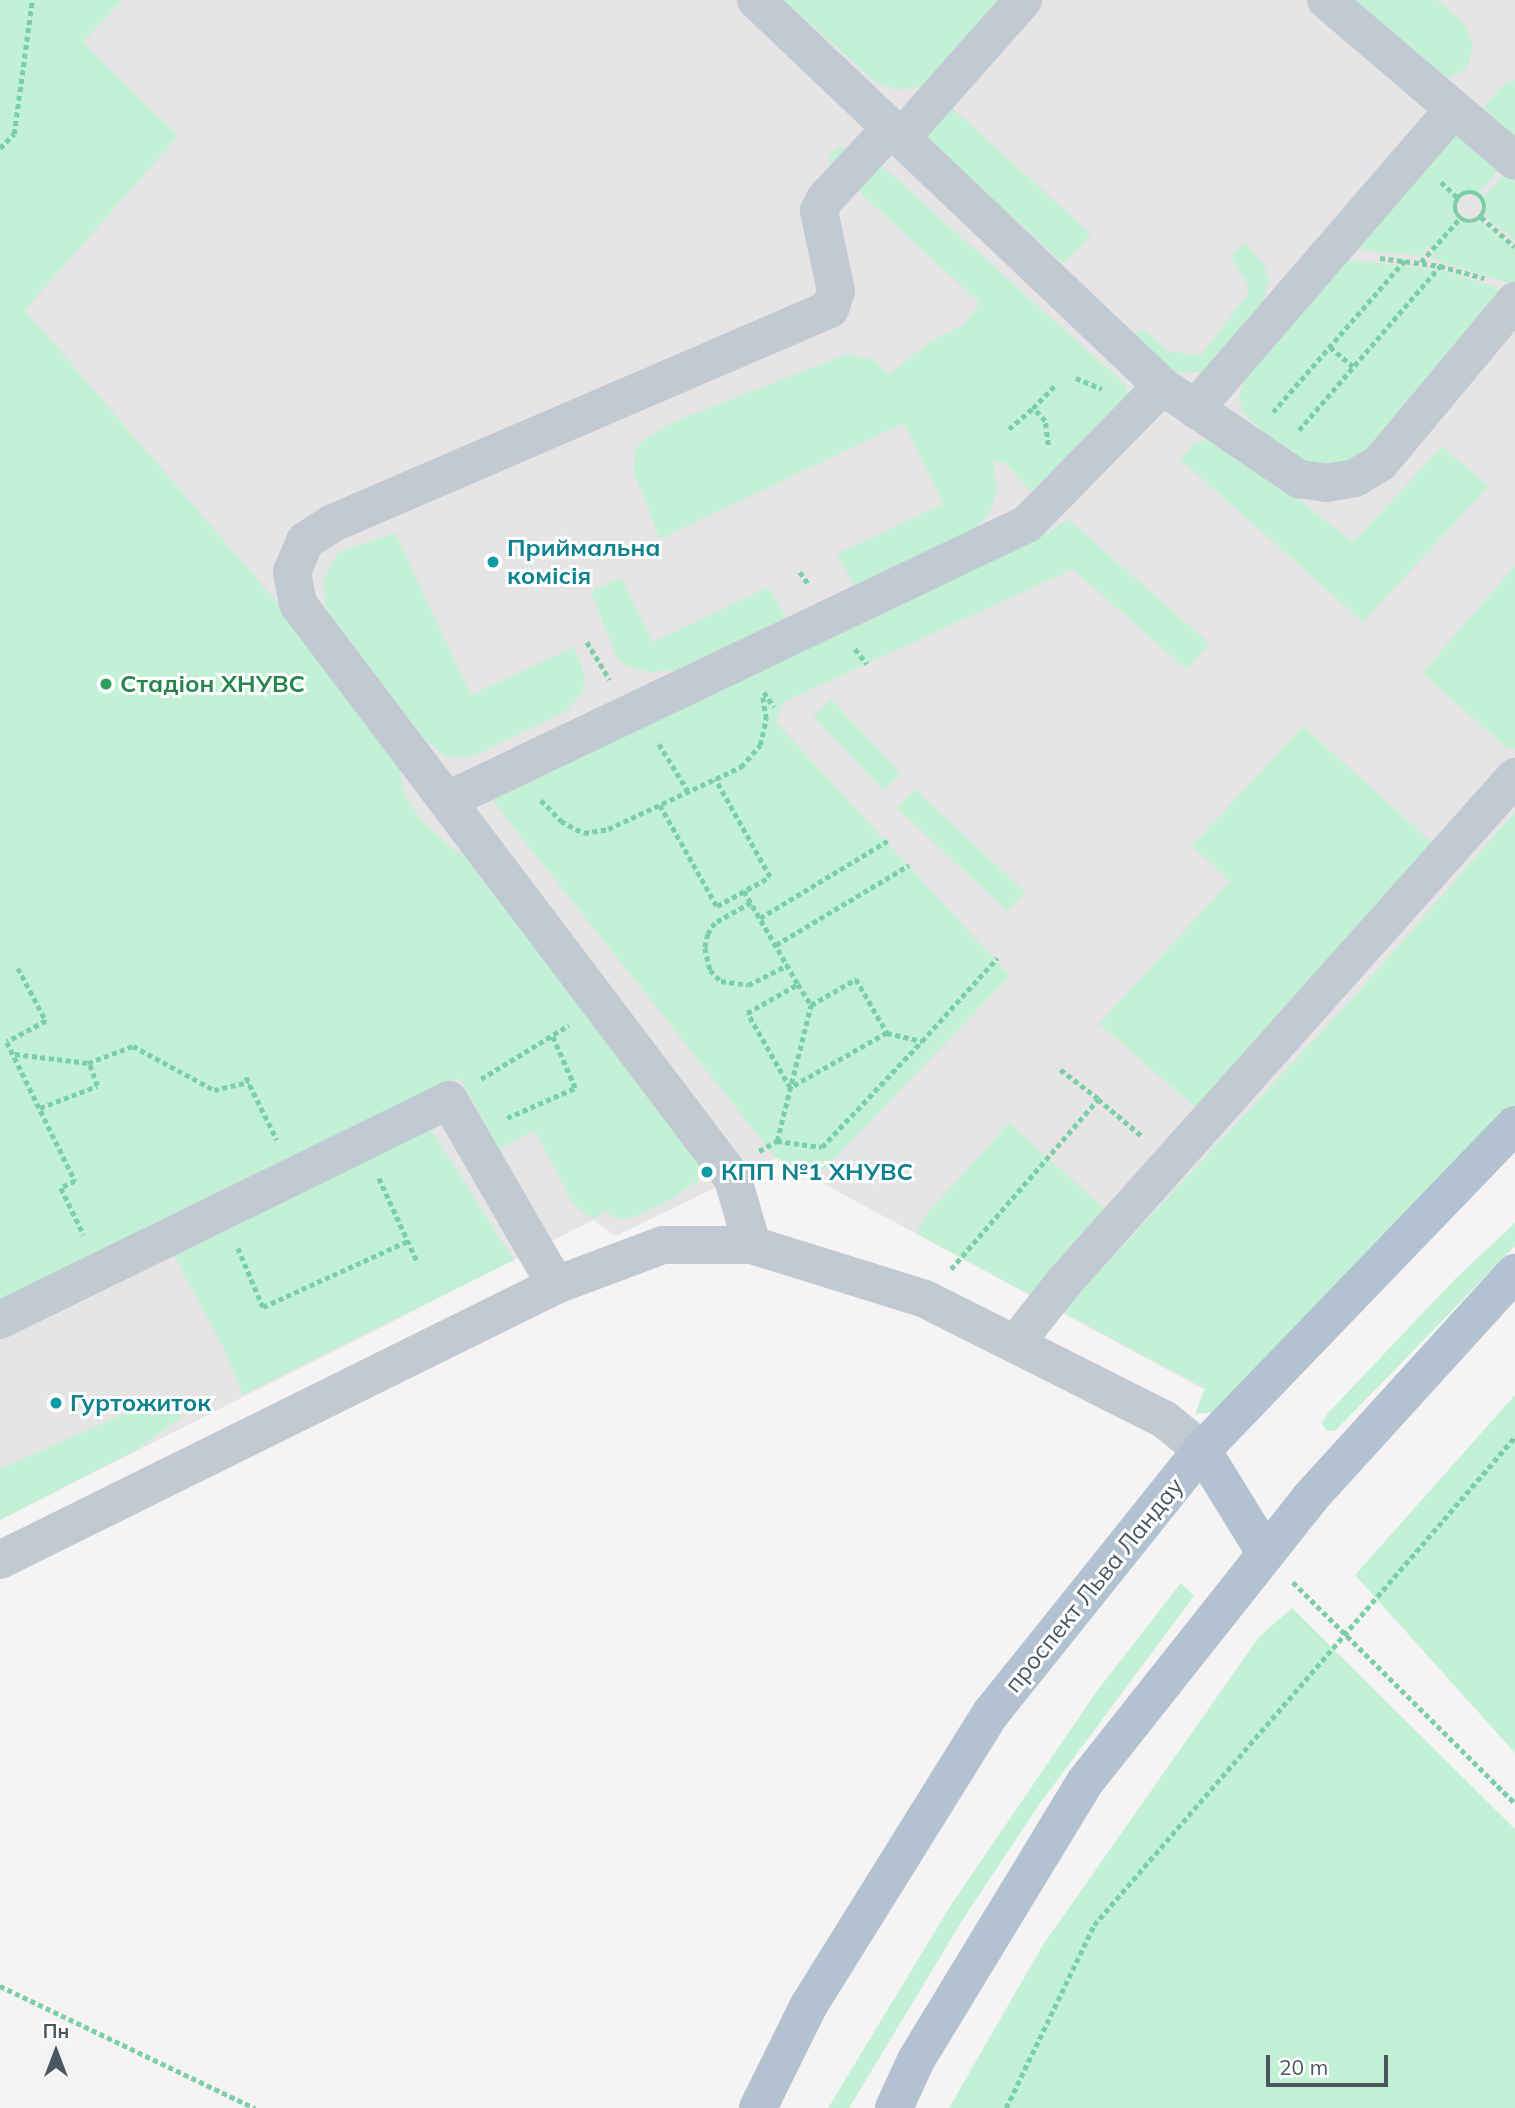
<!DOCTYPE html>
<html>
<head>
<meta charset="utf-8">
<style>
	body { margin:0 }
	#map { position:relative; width:1515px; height:2108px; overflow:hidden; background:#f5f3f3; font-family:Mulish,sans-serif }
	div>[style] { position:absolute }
	.education>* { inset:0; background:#e6e4e5 }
	.green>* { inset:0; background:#c3f1d5 }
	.path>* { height:4.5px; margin-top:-2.25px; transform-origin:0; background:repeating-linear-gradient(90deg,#7ad0a6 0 5px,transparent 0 8.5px) }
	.path>.ring { margin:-2.25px; padding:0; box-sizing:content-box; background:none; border:4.5px solid #7ad0a6; border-radius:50% }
	.minor>* { height:38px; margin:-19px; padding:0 19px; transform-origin:19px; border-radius:19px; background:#c1cad2 }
	.major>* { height:38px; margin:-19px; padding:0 19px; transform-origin:19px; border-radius:19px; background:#b3c2d1 }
	.dots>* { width:19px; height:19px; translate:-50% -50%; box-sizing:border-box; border:4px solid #fff; border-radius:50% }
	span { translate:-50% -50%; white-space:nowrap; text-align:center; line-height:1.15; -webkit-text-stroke:6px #fff; paint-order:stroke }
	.culture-label { font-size:24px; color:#0d838f; font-weight:700 }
	.left { translate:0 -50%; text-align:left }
	.leisure-label { font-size:24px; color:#27864d; font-weight:700 }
	.street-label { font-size:24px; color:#4a5661 }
	.north { position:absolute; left:21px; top:2017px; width:70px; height:70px; -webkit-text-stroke:5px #fff; paint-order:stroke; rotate:0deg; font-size:19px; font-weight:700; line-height:28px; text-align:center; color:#4a5661 }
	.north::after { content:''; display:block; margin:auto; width:24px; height:32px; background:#4a5661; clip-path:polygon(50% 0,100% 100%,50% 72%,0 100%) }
	.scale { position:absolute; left:1266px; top:2055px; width:122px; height:32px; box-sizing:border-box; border:4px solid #4a5661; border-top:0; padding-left:9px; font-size:21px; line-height:24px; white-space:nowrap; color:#4a5661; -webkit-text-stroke:5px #fff; paint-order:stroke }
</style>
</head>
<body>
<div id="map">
	<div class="education">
		<div style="clip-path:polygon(123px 0,1515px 0,1515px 1065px,1203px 1389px,776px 1158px,616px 1236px,593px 1220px,0 1520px,0 337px,82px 42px)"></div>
	</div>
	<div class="green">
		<div style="clip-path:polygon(0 0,123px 0,83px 42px,178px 136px,25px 310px,276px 601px,400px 768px,404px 794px,421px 820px,455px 851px,487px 866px,701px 1162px,702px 1178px,670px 1200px,635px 1217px,617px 1220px,606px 1211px,593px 1219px,573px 1204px,535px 1131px,499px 1149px,460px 1078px,404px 1105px,421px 1114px,514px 1260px,243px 1395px,224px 1349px,157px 1224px,0 1300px)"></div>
		<div style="clip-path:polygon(783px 0,1006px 0,923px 86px,899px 90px,877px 83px)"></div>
		<div style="clip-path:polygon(1351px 0,1437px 0,1465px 24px,1473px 45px,1469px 62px,1462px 72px,1443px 79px)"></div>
		<div style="clip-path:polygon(1515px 80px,1515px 143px,1484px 107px,1502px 86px)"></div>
		<div style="clip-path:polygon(952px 108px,1091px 234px,1064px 264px,925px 137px)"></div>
		<div style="clip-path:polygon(1458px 128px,1501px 167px,1480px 192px,1469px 190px,1458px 195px,1453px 191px,1455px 220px,1473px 225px,1481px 221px,1515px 250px,1515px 285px,1432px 259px,1435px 249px,1426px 247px,1422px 256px,1349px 249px)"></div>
		<div style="clip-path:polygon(840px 147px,861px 147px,1125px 384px,1129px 396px,1031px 492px,1004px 462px,993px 462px,997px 488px,990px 512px,976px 529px,879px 579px,854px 585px,837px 554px,943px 504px,904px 423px,660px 539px,634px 473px,635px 450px,642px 441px,673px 422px,847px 354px,874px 360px,889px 374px,930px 342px,964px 325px,980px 303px,830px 165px,829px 156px)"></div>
		<div style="clip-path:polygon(1515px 171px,1515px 241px,1487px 217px,1484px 196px,1504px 175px)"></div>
		<div style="clip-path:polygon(1245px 242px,1264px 264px,1269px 281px,1262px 308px,1202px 372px,1170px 373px,1134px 334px,1144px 329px,1167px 351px,1201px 355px,1248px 294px,1247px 282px,1231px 257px)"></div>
		<div style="clip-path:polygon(1342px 259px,1445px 271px,1495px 287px,1504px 299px,1357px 469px,1293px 460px,1241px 411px,1240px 393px,1247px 374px)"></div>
		<div style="clip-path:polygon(1216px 435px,1353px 542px,1442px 447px,1489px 486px,1363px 622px,1180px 459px,1194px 444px)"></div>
		<div style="clip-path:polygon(1035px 516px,1048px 533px,1068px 519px,1209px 643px,1187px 670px,1073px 569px,784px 702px,775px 721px,1010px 976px,815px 1179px,776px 1158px,480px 785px)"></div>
		<div style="clip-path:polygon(395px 533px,471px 695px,574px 647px,584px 673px,583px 692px,566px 711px,472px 757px,445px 757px,424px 738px,327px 615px,323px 579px,339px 552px)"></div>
		<div style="clip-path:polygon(1515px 566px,1515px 749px,1507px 748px,1422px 673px)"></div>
		<div style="clip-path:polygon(621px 578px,653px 642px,768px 587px,789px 622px,691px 669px,649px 672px,625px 666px,616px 656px,591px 591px)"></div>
		<div style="clip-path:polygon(831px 699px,901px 774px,883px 790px,813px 716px)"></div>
		<div style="clip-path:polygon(1303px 726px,1446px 855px,1209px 1119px,1099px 1024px,1230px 881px,1192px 846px)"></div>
		<div style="clip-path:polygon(915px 789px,1025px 892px,1007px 911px,897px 808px)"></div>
		<div style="clip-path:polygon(1515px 812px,1515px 1131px,1217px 1412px,1195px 1414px,1205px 1388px,1062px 1312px,1360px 990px)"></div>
		<div style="clip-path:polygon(1009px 1123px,1118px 1221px,1047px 1304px,916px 1233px,927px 1214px)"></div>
		<div style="clip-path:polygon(1515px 1223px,1515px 1246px,1335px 1431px,1326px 1430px,1322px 1423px,1328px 1413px,1456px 1278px)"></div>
		<div style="clip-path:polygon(1515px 1395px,1515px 1753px,1355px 1575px)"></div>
		<div style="clip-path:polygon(174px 1398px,183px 1416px,136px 1450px,0 1520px,0 1469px,144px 1405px)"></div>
		<div style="clip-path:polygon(1181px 1583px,1194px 1596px,1038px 1806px,965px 1916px,849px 2108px,828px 2108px,951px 1905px,1097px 1691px)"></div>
		<div style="clip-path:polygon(1292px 1608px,1515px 1829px,1515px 2108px,949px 2108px,1043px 1945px,1259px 1637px)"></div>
	</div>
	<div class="path">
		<div style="left:0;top:148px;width:20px;rotate:-45deg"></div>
		<div style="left:14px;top:134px;width:135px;rotate:-82.3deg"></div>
		<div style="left:1441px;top:182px;width:23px;rotate:43deg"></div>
		<div class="ring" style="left:1455px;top:192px;width:25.5px;height:25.5px"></div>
		<div style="left:1481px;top:217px;width:45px;rotate:41.4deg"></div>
		<div style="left:1380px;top:258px;width:61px;rotate:7.6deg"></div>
		<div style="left:1440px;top:266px;width:46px;rotate:15.3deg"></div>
		<div style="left:1421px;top:262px;width:59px;rotate:-48.4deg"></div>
		<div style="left:1330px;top:347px;width:30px;rotate:40deg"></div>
		<div style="left:1076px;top:378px;width:28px;rotate:23deg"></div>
		<div style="left:1273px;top:412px;width:201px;rotate:-49deg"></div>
		<div style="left:1009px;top:429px;width:32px;rotate:-41deg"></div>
		<div style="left:1299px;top:430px;width:216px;rotate:-49.3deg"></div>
		<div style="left:1048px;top:445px;width:24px;rotate:-97deg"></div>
		<div style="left:1045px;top:421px;width:18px;rotate:-133deg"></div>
		<div style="left:1033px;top:408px;width:33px;rotate:-46deg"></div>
		<div style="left:800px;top:572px;width:16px;rotate:55deg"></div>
		<div style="left:587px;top:642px;width:44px;rotate:58.8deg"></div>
		<div style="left:855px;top:649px;width:19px;rotate:51deg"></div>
		<div style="left:764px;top:692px;width:18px;rotate:56deg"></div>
		<div style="left:659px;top:744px;width:55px;rotate:58.3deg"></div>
		<div style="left:541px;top:800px;width:29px;rotate:46deg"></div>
		<div style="left:561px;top:821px;width:26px;rotate:28deg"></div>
		<div style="left:584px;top:833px;width:24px;rotate:-9deg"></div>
		<div style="left:608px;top:829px;width:147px;rotate:-25deg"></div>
		<div style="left:741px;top:767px;width:29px;rotate:-49deg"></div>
		<div style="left:760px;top:745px;width:27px;rotate:-77deg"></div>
		<div style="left:766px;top:719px;width:24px;rotate:-99deg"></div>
		<div style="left:660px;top:805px;width:116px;rotate:60.6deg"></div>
		<div style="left:717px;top:906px;width:60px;rotate:-28.7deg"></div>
		<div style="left:770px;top:877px;width:112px;rotate:-119.3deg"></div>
		<div style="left:744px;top:891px;width:108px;rotate:59.9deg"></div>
		<div style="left:751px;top:903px;width:41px;rotate:150.9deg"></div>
		<div style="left:715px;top:923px;width:13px;rotate:122deg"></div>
		<div style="left:708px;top:934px;width:14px;rotate:102deg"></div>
		<div style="left:705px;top:948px;width:23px;rotate:77deg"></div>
		<div style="left:710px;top:970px;width:16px;rotate:45deg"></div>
		<div style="left:721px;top:981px;width:27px;rotate:8deg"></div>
		<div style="left:748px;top:985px;width:45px;rotate:-26.6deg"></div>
		<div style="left:760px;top:918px;width:149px;rotate:-31.2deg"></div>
		<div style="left:776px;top:945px;width:155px;rotate:-31deg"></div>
		<div style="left:18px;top:968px;width:60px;rotate:62.2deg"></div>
		<div style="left:46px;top:1021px;width:44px;rotate:151.7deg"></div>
		<div style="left:7px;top:1042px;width:155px;rotate:63.9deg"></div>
		<div style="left:75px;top:1181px;width:16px;rotate:153deg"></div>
		<div style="left:61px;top:1188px;width:52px;rotate:63.9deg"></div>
		<div style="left:856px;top:979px;width:62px;rotate:60.1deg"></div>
		<div style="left:887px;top:1033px;width:112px;rotate:150.4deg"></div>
		<div style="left:790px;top:1088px;width:86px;rotate:-119.8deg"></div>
		<div style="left:747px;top:1013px;width:59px;rotate:-29.6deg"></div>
		<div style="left:798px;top:984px;width:25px;rotate:58deg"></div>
		<div style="left:811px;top:1005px;width:52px;rotate:-30deg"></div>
		<div style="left:887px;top:1033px;width:36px;rotate:13deg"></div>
		<div style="left:922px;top:1041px;width:112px;rotate:-47.9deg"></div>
		<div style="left:15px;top:1054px;width:74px;rotate:7deg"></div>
		<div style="left:88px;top:1063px;width:48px;rotate:-20.7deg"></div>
		<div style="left:133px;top:1046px;width:92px;rotate:28.5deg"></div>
		<div style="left:214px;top:1090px;width:36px;rotate:-13deg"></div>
		<div style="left:246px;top:1077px;width:70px;rotate:63.8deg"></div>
		<div style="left:481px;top:1079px;width:103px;rotate:-31.5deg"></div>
		<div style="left:1098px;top:1099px;width:59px;rotate:40.2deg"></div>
		<div style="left:40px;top:1108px;width:61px;rotate:-21.1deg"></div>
		<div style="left:97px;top:1086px;width:24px;rotate:-109deg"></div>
		<div style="left:507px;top:1118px;width:74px;rotate:-23.8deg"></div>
		<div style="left:575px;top:1088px;width:58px;rotate:-113.5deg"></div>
		<div style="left:777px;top:1141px;width:45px;rotate:7.6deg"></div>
		<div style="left:822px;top:1147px;width:146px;rotate:-46.7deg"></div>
		<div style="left:759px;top:1151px;width:21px;rotate:-29deg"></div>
		<div style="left:777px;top:1141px;width:140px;rotate:-76deg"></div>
		<div style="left:379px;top:1178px;width:91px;rotate:65.4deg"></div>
		<div style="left:238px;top:1248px;width:64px;rotate:67deg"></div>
		<div style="left:263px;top:1307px;width:159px;rotate:-24.5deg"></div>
		<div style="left:951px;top:1269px;width:225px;rotate:-49.1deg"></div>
		<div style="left:1098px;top:1099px;width:49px;rotate:-142.4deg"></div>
		<div style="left:1293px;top:1582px;width:313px;rotate:44.9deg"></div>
		<div style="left:0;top:1986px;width:283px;rotate:25.6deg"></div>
		<div style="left:1006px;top:2108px;width:203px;rotate:-64.3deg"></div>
		<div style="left:1094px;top:1925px;width:645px;rotate:-49.22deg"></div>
	</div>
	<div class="minor">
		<div style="left:756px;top:0;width:560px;rotate:43.55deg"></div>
		<div style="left:1162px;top:386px;width:166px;rotate:34.2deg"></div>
		<div style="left:1299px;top:479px;width:28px;rotate:8deg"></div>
		<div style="left:1327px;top:483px;width:28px;rotate:-10deg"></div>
		<div style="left:1355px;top:478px;width:29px;rotate:-31deg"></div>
		<div style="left:1380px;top:463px;width:211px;rotate:-50.2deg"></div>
		<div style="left:1326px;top:0;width:248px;rotate:40.4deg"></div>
		<div style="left:901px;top:138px;width:184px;rotate:-48.5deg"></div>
		<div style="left:1195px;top:409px;width:396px;rotate:-49.2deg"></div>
		<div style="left:448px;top:800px;width:641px;rotate:-25.49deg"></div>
		<div style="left:1027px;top:524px;width:193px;rotate:-45.6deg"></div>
		<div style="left:752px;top:1245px;width:69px;rotate:-106.1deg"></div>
		<div style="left:733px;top:1179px;width:721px;rotate:-127.11deg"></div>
		<div style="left:298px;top:604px;width:33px;rotate:-101deg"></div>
		<div style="left:292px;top:572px;width:34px;rotate:-67deg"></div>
		<div style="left:305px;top:541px;width:33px;rotate:-33deg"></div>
		<div style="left:333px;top:523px;width:541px;rotate:-23.3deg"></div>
		<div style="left:830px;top:309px;width:19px;rotate:-72deg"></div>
		<div style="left:836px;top:291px;width:82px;rotate:-102deg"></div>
		<div style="left:819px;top:211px;width:13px;rotate:-63deg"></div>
		<div style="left:825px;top:199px;width:97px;rotate:-47.1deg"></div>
		<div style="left:0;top:1320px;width:500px;rotate:-26.1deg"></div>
		<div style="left:449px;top:1100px;width:214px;rotate:60deg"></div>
		<div style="left:1015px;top:1344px;width:80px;rotate:-51.6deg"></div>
		<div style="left:1065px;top:1281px;width:676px;rotate:-48.24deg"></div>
		<div style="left:0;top:1560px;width:620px;rotate:-26.32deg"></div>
		<div style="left:556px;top:1285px;width:114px;rotate:-20.5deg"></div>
		<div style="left:663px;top:1245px;width:89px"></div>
		<div style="left:752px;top:1245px;width:181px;rotate:17.3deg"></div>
		<div style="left:925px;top:1299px;width:267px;rotate:26.7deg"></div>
		<div style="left:1164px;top:1419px;width:49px;rotate:39.2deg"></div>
	</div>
	<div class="major">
		<div style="left:1202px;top:1450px;width:122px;rotate:58.4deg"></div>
		<div style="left:758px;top:2108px;width:115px;rotate:-63.7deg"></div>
		<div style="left:809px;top:2005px;width:344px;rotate:-58.1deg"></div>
		<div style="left:991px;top:1713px;width:337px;rotate:-51.3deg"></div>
		<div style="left:1202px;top:1450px;width:451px;rotate:-46.1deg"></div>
		<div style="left:894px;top:2108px;width:53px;rotate:-65.4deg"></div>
		<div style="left:916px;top:2060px;width:325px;rotate:-58.7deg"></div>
		<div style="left:1085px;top:1782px;width:361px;rotate:-51.6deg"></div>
		<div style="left:1309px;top:1499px;width:306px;rotate:-47.7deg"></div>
	</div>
	<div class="dots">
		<div style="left:493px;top:562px;background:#0f9aa8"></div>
		<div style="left:106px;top:684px;background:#2e9e5b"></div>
		<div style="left:707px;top:1172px;background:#0f9aa8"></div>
		<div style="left:56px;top:1403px;background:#0f9aa8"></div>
	</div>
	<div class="culture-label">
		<span class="left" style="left:507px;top:562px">Приймальна<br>комісія</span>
		<span class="left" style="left:721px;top:1172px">КПП №1 ХНУВС</span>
		<span class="left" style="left:70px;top:1403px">Гуртожиток</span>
	</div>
	<div class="leisure-label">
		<span class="left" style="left:120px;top:684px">Стадіон ХНУВС</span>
	</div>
	<div class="street-label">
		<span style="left:1094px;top:1585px;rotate:-51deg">проспект Льва Ландау</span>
	</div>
	<div class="north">Пн</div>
	<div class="scale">20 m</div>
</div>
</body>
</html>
